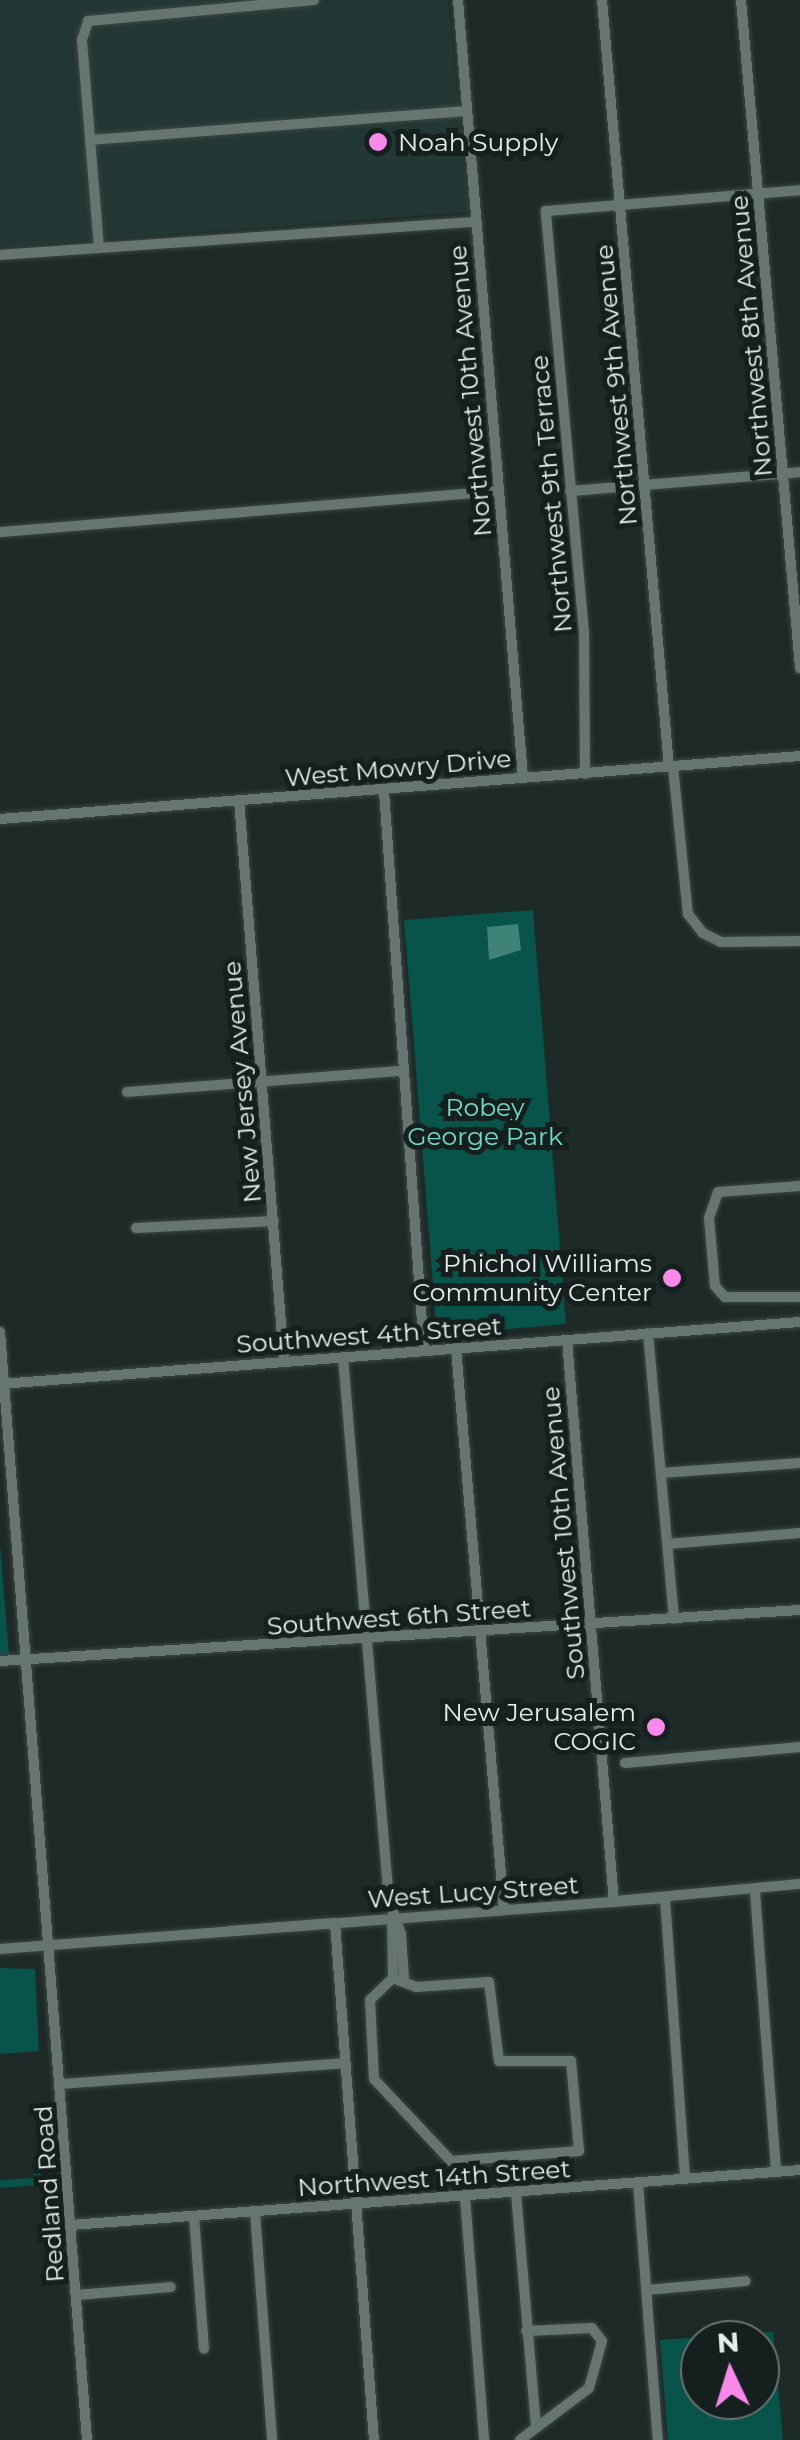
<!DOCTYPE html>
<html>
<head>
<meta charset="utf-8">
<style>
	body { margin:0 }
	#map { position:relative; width:800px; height:2440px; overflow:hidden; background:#1e2a27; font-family:Montserrat,sans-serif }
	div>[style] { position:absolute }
	.built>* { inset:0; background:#233734 }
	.green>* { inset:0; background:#08534a }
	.water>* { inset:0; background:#3f8378 }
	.roads { filter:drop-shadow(0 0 2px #3d4745) drop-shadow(0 0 2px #3d4745) }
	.minor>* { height:10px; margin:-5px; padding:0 5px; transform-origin:5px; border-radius:5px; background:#677572 }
	.dots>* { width:28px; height:28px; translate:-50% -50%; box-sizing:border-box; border:5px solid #15201e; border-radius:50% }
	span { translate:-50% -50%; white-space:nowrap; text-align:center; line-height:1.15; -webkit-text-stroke:10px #15201e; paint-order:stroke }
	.poi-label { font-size:25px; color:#e6edec }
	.left { translate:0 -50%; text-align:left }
	.right { translate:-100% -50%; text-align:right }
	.street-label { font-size:25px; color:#e6edec }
	.park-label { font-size:25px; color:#71dac8 }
	.north { position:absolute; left:680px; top:2320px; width:100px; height:100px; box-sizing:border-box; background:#15201e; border:2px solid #697270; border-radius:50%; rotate:356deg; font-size:28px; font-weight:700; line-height:40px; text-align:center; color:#e6edec }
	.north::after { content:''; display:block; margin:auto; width:35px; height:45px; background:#f888ea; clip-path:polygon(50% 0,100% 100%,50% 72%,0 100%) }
</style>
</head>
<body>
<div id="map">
	<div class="built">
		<div style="clip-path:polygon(0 0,448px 0,469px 212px,0 247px)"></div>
	</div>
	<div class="green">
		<div style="clip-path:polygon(533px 910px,566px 1324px,437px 1335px,404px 920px)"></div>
		<div style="clip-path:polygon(0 1545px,9px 1654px,0 1655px)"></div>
		<div style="clip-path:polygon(0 1968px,35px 1969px,39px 2051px,0 2054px)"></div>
		<div style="clip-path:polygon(50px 2159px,53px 2184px,0 2188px,0 2180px,34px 2178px,33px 2161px)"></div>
		<div style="clip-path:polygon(evenodd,773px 2332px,783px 2440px,668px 2440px,660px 2340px,773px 2332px,700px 2340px,760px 2340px,760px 2400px,700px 2400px,700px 2340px)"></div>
	</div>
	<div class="water">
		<div style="clip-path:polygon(518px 924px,521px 950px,489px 960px,487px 927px)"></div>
	</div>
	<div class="roads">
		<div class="minor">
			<div style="left:458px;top:0;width:781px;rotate:85.22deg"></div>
			<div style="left:602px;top:0;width:770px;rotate:85.01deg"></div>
			<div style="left:741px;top:0;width:671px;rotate:84.95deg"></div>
			<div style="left:90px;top:140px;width:376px;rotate:-4.4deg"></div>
			<div style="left:99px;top:248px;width:209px;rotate:-94.7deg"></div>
			<div style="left:82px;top:40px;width:20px;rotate:-72deg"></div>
			<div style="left:88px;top:21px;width:227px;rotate:-5.3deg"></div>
			<div style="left:0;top:255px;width:477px;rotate:-4deg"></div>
			<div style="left:570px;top:491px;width:231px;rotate:-4.7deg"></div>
			<div style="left:0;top:532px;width:500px;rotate:-4.7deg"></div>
			<div style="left:673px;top:767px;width:148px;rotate:84.2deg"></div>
			<div style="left:688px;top:914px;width:24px;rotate:52deg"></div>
			<div style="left:703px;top:933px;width:20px;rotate:27deg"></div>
			<div style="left:721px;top:942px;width:79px;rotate:-0.7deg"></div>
			<div style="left:585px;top:774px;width:142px;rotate:-90.4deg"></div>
			<div style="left:584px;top:632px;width:423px;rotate:-95.2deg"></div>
			<div style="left:546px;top:211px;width:255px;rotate:-4.7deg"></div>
			<div style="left:384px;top:791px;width:561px;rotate:85.91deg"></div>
			<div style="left:239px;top:800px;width:563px;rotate:85.41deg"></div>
			<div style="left:0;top:819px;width:802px;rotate:-4.5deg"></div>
			<div style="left:127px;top:1092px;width:274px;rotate:-4.4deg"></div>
			<div style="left:800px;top:1186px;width:82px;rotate:175.8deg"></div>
			<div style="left:718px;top:1192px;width:28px;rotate:109deg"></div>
			<div style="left:709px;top:1218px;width:68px;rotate:85deg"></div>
			<div style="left:715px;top:1286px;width:15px;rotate:48deg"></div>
			<div style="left:725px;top:1297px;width:75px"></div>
			<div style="left:136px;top:1228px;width:138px;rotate:-2.9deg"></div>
			<div style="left:0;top:1332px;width:1111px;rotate:85.51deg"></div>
			<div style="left:648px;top:1333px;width:287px;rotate:84.8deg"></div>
			<div style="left:567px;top:1340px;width:564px;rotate:85.22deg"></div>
			<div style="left:456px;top:1348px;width:564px;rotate:85.12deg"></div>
			<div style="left:343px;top:1357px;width:546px;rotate:85.17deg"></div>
			<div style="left:389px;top:1901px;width:35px;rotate:70deg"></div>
			<div style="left:401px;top:1934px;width:45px;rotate:86.2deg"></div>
			<div style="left:1px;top:1384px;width:801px;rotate:-4.44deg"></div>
			<div style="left:661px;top:1473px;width:139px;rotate:-4.1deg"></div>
			<div style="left:667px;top:1544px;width:133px;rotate:-4.7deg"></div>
			<div style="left:0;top:1661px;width:802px;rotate:-3.65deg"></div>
			<div style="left:625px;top:1763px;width:176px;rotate:-5.2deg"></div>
			<div style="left:755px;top:1891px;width:282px;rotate:85.7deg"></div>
			<div style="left:665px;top:1898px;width:282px;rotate:85.9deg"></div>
			<div style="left:615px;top:1901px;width:186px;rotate:-5.3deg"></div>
			<div style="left:392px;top:1919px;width:59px;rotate:89deg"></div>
			<div style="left:335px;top:1923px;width:518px;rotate:85.69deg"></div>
			<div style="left:230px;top:1931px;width:104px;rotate:-4.4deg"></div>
			<div style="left:0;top:1949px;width:667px;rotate:-4.39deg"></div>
			<div style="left:393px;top:1978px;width:25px;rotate:21deg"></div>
			<div style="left:416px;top:1987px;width:73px;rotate:-3.9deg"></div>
			<div style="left:489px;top:1982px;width:80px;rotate:82.8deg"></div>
			<div style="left:499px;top:2061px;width:72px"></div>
			<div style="left:571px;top:2061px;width:90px;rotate:84.9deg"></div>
			<div style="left:579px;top:2151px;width:128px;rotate:175.5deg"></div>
			<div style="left:451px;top:2161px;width:112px;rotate:-133.2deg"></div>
			<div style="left:374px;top:2079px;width:79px;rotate:-92.9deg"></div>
			<div style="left:370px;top:2000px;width:32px;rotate:-44deg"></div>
			<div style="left:61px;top:2084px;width:285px;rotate:-4.2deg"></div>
			<div style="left:638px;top:2183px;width:258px;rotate:85.6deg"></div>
			<div style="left:516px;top:2193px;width:232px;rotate:85.1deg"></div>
			<div style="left:465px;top:2197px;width:244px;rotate:85.5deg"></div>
			<div style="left:255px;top:2212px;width:229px;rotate:85.7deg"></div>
			<div style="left:194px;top:2216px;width:133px;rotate:85.7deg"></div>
			<div style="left:71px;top:2225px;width:731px;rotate:-4.31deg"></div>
			<div style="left:646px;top:2290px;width:100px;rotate:-5.1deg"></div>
			<div style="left:76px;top:2295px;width:95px;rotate:-4.8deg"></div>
			<div style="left:520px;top:2440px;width:86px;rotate:-37deg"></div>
			<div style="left:589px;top:2388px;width:49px;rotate:-74.5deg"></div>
			<div style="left:602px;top:2341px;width:16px;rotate:-128deg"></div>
			<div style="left:592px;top:2328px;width:66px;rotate:177.4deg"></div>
		</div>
	</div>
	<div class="dots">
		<div style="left:378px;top:142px;background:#f888ea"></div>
		<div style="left:672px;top:1278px;background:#f888ea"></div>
		<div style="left:656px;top:1727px;background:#f888ea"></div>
	</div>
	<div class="poi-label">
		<span class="left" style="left:398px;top:142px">Noah Supply</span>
		<span class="right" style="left:652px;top:1278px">Phichol Williams<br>Community Center</span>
		<span class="right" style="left:636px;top:1727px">New Jerusalem<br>COGIC</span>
	</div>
	<div class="street-label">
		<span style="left:751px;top:336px;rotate:-95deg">Northwest 8th Avenue</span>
		<span style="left:616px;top:385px;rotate:-95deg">Northwest 9th Avenue</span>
		<span style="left:470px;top:391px;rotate:-95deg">Northwest 10th Avenue</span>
		<span style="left:551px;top:494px;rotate:-95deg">Northwest 9th Terrace</span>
		<span style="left:398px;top:768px;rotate:-5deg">West Mowry Drive</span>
		<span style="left:242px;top:1082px;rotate:-95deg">New Jersey Avenue</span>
		<span style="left:369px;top:1335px;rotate:-4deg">Southwest 4th Street</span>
		<span style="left:563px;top:1533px;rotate:-95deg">Southwest 10th Avenue</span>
		<span style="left:399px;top:1617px;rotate:-4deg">Southwest 6th Street</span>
		<span style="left:473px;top:1892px;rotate:-4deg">West Lucy Street</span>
		<span style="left:434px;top:2178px;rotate:-4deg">Northwest 14th Street</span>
		<span style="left:49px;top:2194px;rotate:-94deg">Redland Road</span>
	</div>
	<div class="park-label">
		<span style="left:485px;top:1122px">Robey<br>George Park</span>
	</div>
	<div class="north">N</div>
</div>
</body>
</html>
